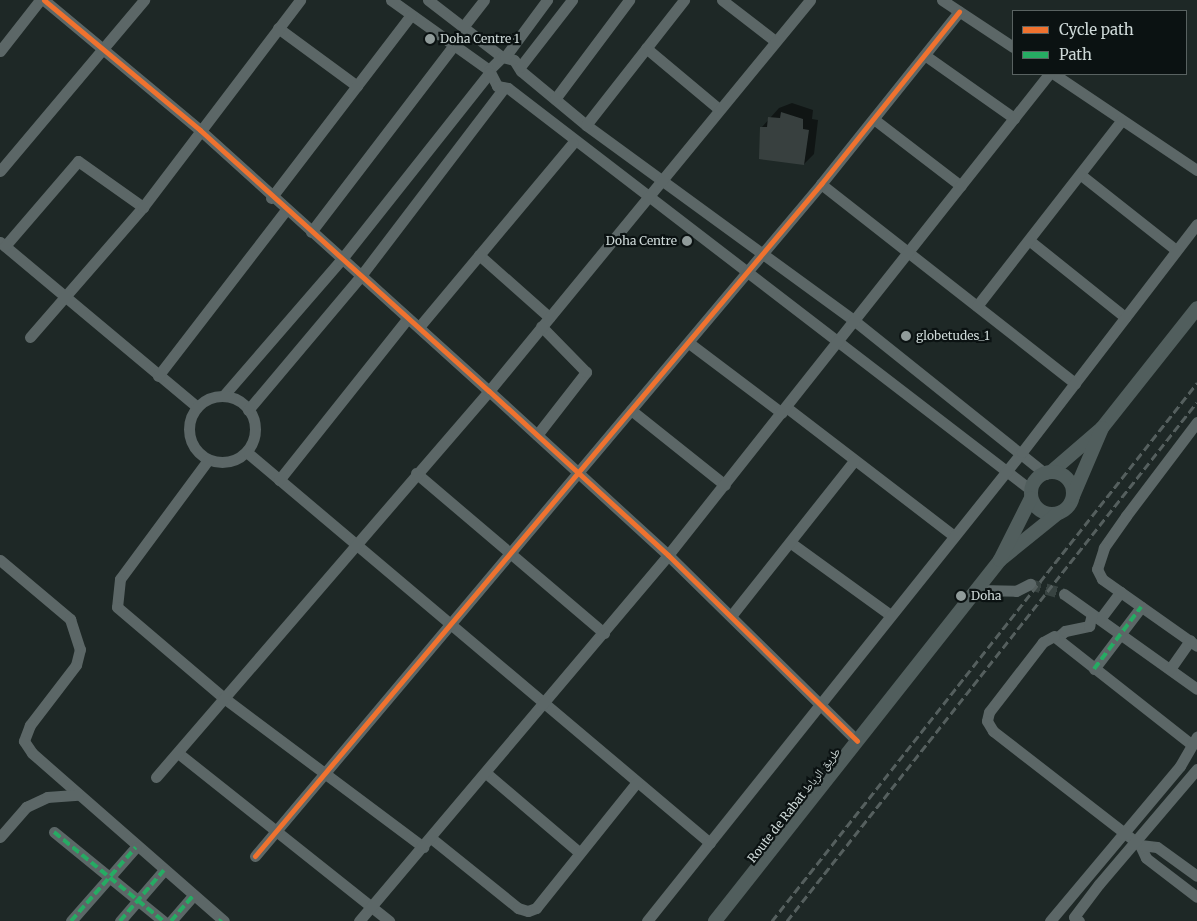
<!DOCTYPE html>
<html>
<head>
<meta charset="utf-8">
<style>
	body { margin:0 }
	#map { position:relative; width:1197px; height:921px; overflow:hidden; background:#1e2826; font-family:Merriweather,"Noto Naskh Arabic",serif }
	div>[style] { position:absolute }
	.shadow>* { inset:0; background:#0007 }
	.building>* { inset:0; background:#38403f }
	.minor-tunnel>* { height:11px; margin-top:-5.5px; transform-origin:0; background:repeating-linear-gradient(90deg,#384341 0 11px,transparent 0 16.5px) }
	.minor>* { height:11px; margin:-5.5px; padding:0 5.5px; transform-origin:5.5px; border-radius:5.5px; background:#5c6767 }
	.minor>.ring { margin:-5.5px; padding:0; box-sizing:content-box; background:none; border:11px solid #5c6767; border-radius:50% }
	.major>* { height:14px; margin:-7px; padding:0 7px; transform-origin:7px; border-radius:7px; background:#515e5d }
	.major>.ring { margin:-7px; padding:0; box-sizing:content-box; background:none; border:14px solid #515e5d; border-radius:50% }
	.rail>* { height:3px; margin-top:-1.5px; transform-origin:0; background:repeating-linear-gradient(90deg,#555f5e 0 8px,transparent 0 12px) }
	.quiet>* { height:4px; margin-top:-2px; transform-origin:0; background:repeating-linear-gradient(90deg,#26ab63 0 8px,transparent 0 12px) }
	.cycleway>* { height:5px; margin:-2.5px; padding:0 2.5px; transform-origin:2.5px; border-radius:2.5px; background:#ef722f }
	.dots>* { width:14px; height:14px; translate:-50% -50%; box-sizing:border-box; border:2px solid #0b1212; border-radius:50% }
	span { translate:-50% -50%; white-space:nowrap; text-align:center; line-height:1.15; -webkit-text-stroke:4.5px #0b1212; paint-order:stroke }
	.poi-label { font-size:12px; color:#ced9d8 }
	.left { translate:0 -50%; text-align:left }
	.right { translate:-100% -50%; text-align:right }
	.street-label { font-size:12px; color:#ced9d8 }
	.legend { position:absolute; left:1012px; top:10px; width:175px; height:65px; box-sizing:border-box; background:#0b1212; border:1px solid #596261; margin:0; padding:6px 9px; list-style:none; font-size:15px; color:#ced9d8 }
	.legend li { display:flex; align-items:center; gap:10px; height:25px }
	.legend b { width:25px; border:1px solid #596261 }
</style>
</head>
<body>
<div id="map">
	<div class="shadow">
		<div style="clip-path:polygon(792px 103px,813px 110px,812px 119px,818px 120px,814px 154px,804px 164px,762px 127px,779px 108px)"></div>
	</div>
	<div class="building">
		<div style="clip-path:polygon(781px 112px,803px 119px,803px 129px,809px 130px,804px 165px,759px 159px,760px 127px,767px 127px,768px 117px,780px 118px)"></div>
	</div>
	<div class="minor-tunnel">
		<div style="left:1030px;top:584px;width:35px;rotate:16deg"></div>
	</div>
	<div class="minor">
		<div style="left:44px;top:0;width:203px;rotate:39.8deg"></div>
		<div style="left:200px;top:130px;width:389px;rotate:42.1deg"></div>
		<div style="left:489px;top:391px;width:243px;rotate:42.5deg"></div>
		<div style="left:668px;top:555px;width:265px;rotate:44.5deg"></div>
		<div style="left:391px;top:0;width:120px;rotate:35.5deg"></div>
		<div style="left:428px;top:0;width:93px;rotate:37.6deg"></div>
		<div style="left:502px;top:57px;width:12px;rotate:14deg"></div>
		<div style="left:514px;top:60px;width:13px;rotate:58deg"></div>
		<div style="left:521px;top:71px;width:85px;rotate:39.7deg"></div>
		<div style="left:586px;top:125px;width:334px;rotate:36.1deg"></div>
		<div style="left:856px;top:322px;width:243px;rotate:38.7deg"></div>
		<div style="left:722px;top:0;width:67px;rotate:37.7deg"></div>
		<div style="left:942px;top:0;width:85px;rotate:33.5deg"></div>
		<div style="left:463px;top:27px;width:34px;rotate:-52deg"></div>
		<div style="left:278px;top:28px;width:98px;rotate:36.3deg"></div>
		<div style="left:646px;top:48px;width:95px;rotate:39.9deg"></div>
		<div style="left:0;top:51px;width:65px;rotate:-51.9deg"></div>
		<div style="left:926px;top:56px;width:108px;rotate:35.2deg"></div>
		<div style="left:502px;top:57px;width:18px;rotate:135deg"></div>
		<div style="left:489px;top:70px;width:18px;rotate:63deg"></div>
		<div style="left:497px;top:86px;width:11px;rotate:10deg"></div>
		<div style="left:508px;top:88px;width:660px;rotate:37.55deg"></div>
		<div style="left:505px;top:57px;width:71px;rotate:-53.6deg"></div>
		<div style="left:520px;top:67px;width:85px;rotate:-52.2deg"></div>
		<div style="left:1054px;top:74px;width:172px;rotate:33.9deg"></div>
		<div style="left:555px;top:99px;width:124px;rotate:-53.2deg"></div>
		<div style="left:875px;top:120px;width:108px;rotate:37.5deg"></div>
		<div style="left:586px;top:125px;width:159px;rotate:-51.9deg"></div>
		<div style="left:0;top:171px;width:224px;rotate:-49.9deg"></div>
		<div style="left:1081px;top:175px;width:121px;rotate:38.3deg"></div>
		<div style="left:821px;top:184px;width:323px;rotate:38.1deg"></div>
		<div style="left:271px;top:198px;width:230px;rotate:-52.6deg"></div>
		<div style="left:311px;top:232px;width:234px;rotate:-52.6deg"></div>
		<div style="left:1030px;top:241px;width:122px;rotate:38.7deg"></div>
		<div style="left:0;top:242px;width:254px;rotate:39.9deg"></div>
		<div style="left:5px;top:246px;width:112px;rotate:-49.3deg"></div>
		<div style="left:78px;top:161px;width:80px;rotate:35.3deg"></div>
		<div style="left:479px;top:255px;width:94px;rotate:41.5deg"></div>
		<div style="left:977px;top:306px;width:234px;rotate:-52.1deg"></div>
		<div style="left:419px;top:327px;width:240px;rotate:-50.1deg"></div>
		<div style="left:30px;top:337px;width:172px;rotate:-49deg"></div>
		<div style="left:143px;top:207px;width:260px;rotate:-52.8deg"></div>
		<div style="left:689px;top:343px;width:116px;rotate:37deg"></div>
		<div style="left:158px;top:376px;width:210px;rotate:-52.4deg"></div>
		<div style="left:224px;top:395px;width:179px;rotate:-49.1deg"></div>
		<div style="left:341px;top:260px;width:238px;rotate:-51.6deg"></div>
		<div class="ring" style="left:189px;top:396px;width:55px;height:55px"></div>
		<div style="left:786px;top:407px;width:212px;rotate:37.5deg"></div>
		<div style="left:248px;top:410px;width:174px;rotate:-49.9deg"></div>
		<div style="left:360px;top:277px;width:238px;rotate:-52.7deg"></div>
		<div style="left:631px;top:410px;width:120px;rotate:38.6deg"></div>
		<div style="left:1197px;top:422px;width:118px;rotate:127.1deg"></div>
		<div style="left:1126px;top:516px;width:39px;rotate:125deg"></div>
		<div style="left:1104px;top:548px;width:22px;rotate:108deg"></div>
		<div style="left:1097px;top:569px;width:11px;rotate:63deg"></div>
		<div style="left:1102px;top:579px;width:116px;rotate:35.2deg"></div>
		<div style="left:537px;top:435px;width:80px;rotate:-52.1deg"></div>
		<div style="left:586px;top:372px;width:64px;rotate:-134.4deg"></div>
		<div style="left:249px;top:454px;width:603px;rotate:40.16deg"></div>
		<div style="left:208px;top:460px;width:148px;rotate:126.5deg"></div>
		<div style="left:120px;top:579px;width:28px;rotate:96deg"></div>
		<div style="left:117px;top:607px;width:140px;rotate:40.4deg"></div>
		<div style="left:224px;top:698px;width:249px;rotate:36.8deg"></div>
		<div style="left:416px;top:473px;width:247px;rotate:40.4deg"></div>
		<div style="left:279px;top:480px;width:207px;rotate:-51.5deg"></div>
		<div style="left:791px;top:543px;width:121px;rotate:35.9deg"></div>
		<div style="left:0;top:560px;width:92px;rotate:40.1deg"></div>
		<div style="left:70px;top:619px;width:32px;rotate:72deg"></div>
		<div style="left:80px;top:649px;width:16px;rotate:104deg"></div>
		<div style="left:76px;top:665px;width:76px;rotate:127.5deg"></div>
		<div style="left:30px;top:725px;width:17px;rotate:111deg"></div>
		<div style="left:24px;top:741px;width:14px;rotate:56deg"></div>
		<div style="left:32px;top:753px;width:255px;rotate:41.2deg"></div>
		<div style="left:977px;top:590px;width:39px;rotate:1deg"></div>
		<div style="left:1016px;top:591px;width:16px;rotate:-27deg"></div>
		<div style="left:1064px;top:594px;width:163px;rotate:35.5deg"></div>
		<div style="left:731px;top:616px;width:198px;rotate:-51.6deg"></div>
		<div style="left:1100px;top:619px;width:34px;rotate:-53deg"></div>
		<div style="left:1058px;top:637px;width:9px;rotate:-41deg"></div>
		<div style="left:1065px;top:631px;width:25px;rotate:-12deg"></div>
		<div style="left:1089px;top:626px;width:12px;rotate:-76deg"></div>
		<div style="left:1094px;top:669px;width:78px;rotate:-52.8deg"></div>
		<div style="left:1170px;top:669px;width:35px;rotate:-55deg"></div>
		<div style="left:1191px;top:744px;width:174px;rotate:-141.8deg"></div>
		<div style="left:1054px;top:636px;width:13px;rotate:151deg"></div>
		<div style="left:1043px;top:642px;width:88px;rotate:127.6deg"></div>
		<div style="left:989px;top:712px;width:9px;rotate:103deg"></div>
		<div style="left:987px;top:721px;width:12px;rotate:59deg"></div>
		<div style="left:993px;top:731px;width:186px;rotate:37.8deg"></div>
		<div style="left:1140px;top:845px;width:14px;rotate:65deg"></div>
		<div style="left:1146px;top:858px;width:64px;rotate:37.4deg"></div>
		<div style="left:178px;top:753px;width:270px;rotate:38.5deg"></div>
		<div style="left:486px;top:773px;width:123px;rotate:40.4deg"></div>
		<div style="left:156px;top:777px;width:510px;rotate:-49.22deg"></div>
		<div style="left:489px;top:391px;width:506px;rotate:-50.61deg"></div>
		<div style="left:54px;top:832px;width:141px;rotate:39.2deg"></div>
		<div style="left:0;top:837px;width:40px;rotate:-49deg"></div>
		<div style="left:26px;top:807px;width:23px;rotate:-25deg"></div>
		<div style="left:47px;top:797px;width:31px;rotate:-4deg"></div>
		<div style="left:431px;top:838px;width:112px;rotate:38.8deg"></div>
		<div style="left:518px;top:908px;width:10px;rotate:17deg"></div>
		<div style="left:528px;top:911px;width:9px;rotate:-21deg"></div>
		<div style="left:536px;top:908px;width:161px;rotate:-51.3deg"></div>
		<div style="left:1140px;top:845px;width:17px;rotate:7deg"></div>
		<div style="left:1157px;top:847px;width:49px;rotate:35.9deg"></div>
		<div style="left:255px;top:856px;width:879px;rotate:-49.89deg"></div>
		<div style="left:821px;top:184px;width:221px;rotate:-51.3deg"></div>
		<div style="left:71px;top:921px;width:98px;rotate:-48.7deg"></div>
		<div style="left:120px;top:921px;width:67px;rotate:-49.2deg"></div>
		<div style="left:171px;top:921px;width:33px;rotate:-49deg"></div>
		<div style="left:359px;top:921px;width:479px;rotate:-49.8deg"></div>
		<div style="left:668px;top:555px;width:614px;rotate:-51.62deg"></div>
		<div style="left:647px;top:921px;width:600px;rotate:-51.36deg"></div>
		<div style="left:1022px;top:452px;width:287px;rotate:-52.5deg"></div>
		<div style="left:1050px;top:921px;width:202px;rotate:-50deg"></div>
		<div style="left:1180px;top:766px;width:34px;rotate:-60deg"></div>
		<div style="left:1079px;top:921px;width:6px;rotate:-141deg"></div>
		<div style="left:1074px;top:917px;width:41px;rotate:-52.9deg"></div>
		<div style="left:1099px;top:884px;width:151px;rotate:-49.6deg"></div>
	</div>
	<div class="major">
		<div style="left:1051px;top:472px;width:67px;rotate:-40.8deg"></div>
		<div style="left:1102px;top:428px;width:153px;rotate:-51.6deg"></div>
		<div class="ring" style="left:1031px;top:472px;width:28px;height:28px"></div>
		<div style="left:1073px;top:496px;width:74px;rotate:-66.9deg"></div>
		<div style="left:1000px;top:560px;width:73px;rotate:-38.9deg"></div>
		<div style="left:715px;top:921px;width:460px;rotate:-51.7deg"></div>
		<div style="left:1000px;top:560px;width:69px;rotate:-63.4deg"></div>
	</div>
	<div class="rail">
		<div style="left:772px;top:921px;width:686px;rotate:-51.69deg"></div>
		<div style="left:787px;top:921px;width:661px;rotate:-51.69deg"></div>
	</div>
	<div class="quiet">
		<div style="left:1094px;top:669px;width:78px;rotate:-52.8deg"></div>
		<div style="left:54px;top:832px;width:141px;rotate:39.2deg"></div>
		<div style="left:71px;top:921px;width:98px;rotate:-48.7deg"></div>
		<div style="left:120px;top:921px;width:67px;rotate:-49.2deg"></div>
		<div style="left:171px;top:921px;width:33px;rotate:-49deg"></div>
		<div style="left:220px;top:921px;width:2px;rotate:-63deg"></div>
	</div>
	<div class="cycleway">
		<div style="left:44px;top:0;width:203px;rotate:39.8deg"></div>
		<div style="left:200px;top:130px;width:389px;rotate:42.1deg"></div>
		<div style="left:489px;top:391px;width:243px;rotate:42.5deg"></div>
		<div style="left:668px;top:555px;width:265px;rotate:44.5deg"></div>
		<div style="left:255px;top:856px;width:879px;rotate:-49.89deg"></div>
		<div style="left:821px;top:184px;width:221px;rotate:-51.3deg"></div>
	</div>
	<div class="dots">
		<div style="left:430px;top:39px;background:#909b9a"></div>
		<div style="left:687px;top:241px;background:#909b9a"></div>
		<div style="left:906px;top:336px;background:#909b9a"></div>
		<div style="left:961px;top:596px;background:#909b9a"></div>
	</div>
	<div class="poi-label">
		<span class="left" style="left:440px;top:39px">Doha Centre 1</span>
		<span class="right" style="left:677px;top:241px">Doha Centre</span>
		<span class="left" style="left:916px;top:336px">globetudes_1</span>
		<span class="left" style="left:971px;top:596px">Doha</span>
	</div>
	<div class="street-label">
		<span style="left:794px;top:805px;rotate:-52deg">Route de Rabat طريق الرباط</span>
	</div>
	<ul class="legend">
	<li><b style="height:6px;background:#ef722f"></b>Cycle path</li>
	<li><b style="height:6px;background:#26ab63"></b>Path</li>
	</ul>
</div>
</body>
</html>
